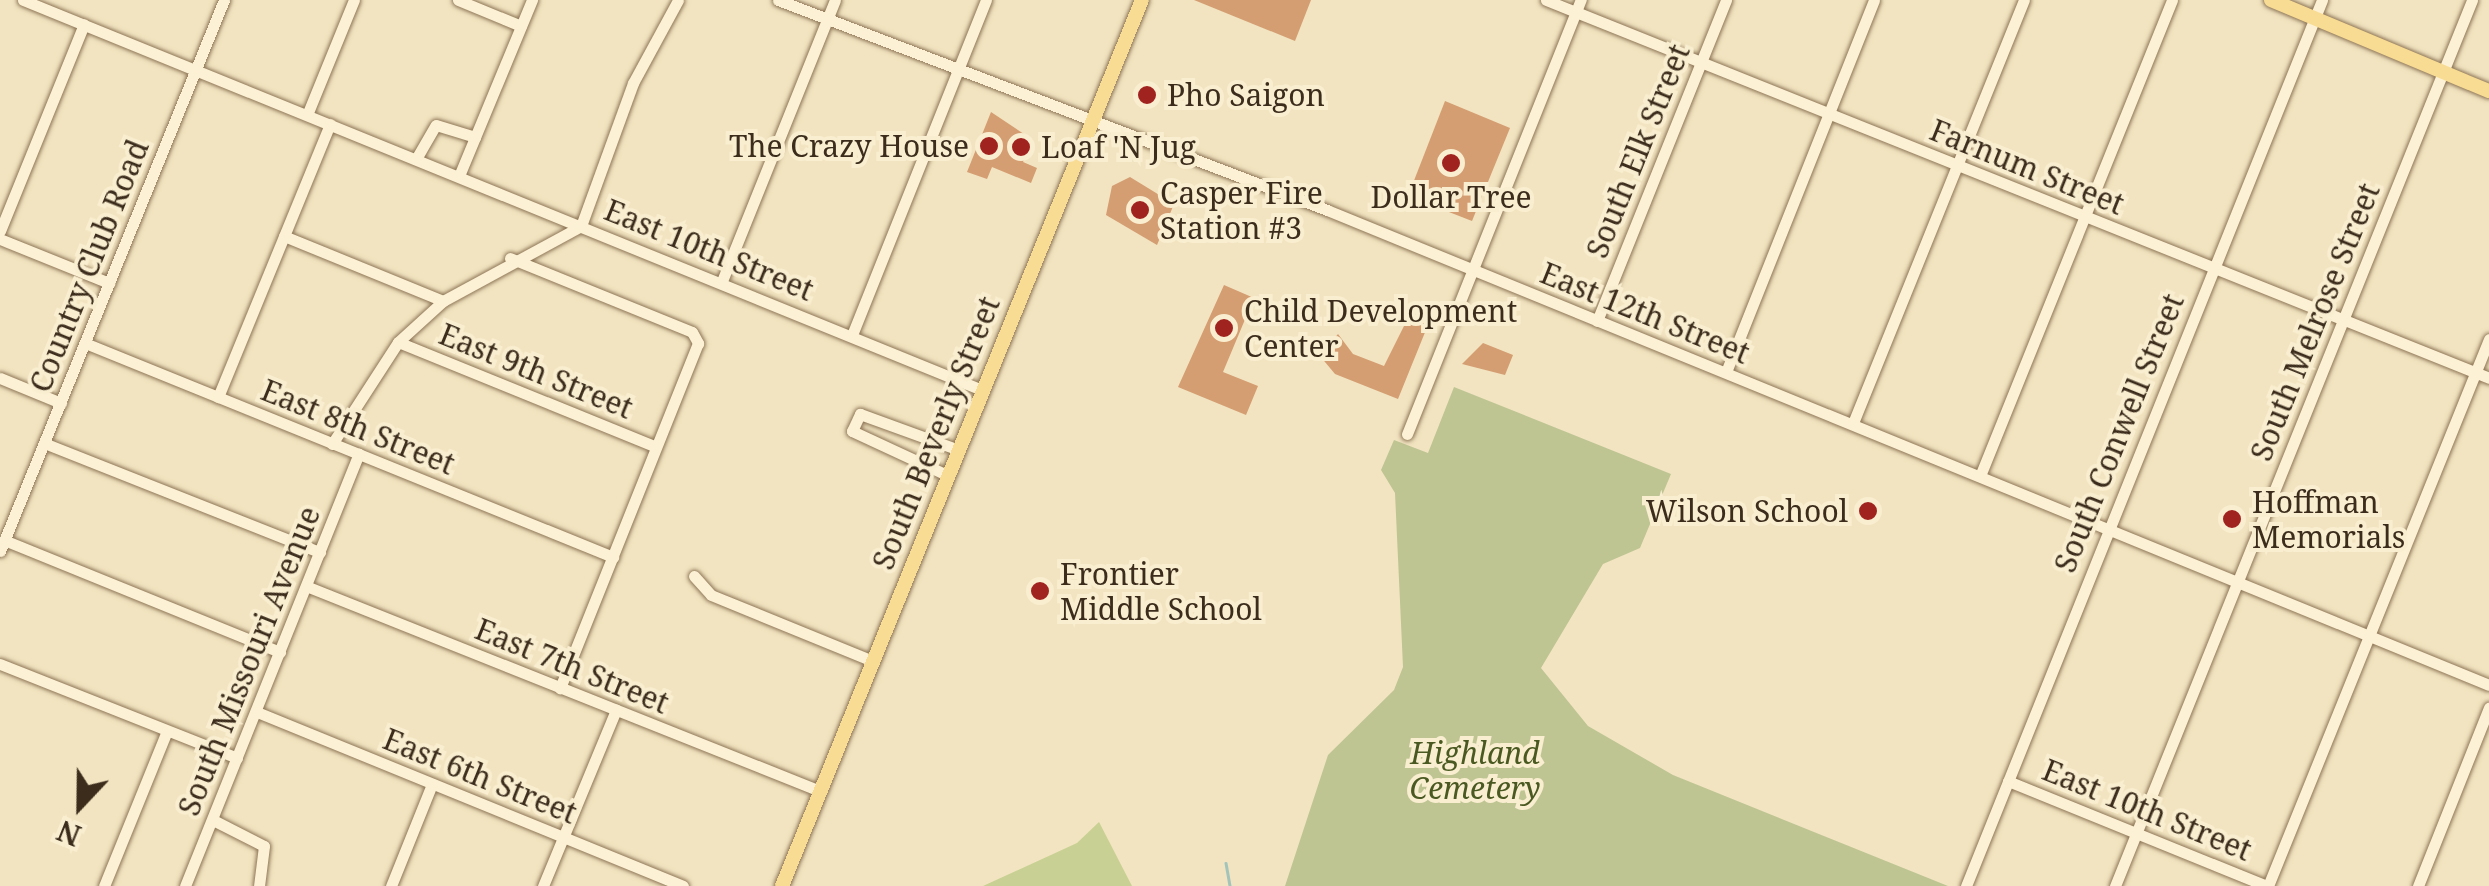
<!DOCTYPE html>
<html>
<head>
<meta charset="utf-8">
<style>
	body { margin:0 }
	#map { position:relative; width:2489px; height:886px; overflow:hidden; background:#f2e4c0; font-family:"Noto Serif",serif }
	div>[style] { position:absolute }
	.green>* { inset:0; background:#c8d193 }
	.cemetery>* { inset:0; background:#bec593 }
	.stream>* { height:2.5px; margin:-1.25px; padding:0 1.25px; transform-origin:1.25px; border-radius:1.25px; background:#a3c4bb }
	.building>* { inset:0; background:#d49d72 }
	.roads { filter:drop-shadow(0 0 2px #8d7556) drop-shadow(0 0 2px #8d7556) }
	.minor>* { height:11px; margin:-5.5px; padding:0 5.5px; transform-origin:5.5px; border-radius:5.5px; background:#fcf1d4 }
	.major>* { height:14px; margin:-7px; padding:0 7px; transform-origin:7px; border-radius:7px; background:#f9dc94 }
	.dots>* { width:28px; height:28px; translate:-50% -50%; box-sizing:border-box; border:5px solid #f9eed0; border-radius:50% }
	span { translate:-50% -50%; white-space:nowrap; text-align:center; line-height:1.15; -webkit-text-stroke:8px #f9eed0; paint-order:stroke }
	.poi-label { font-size:30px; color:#3b2c1c }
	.left { translate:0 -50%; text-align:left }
	.right { translate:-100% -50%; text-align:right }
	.street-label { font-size:30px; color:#3b2c1c }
	.park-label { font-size:30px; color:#4a5921; font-style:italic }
	.north { position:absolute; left:30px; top:756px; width:100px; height:100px; -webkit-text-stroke:8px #f9eed0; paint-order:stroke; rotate:202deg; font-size:28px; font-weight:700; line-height:40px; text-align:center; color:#3b2c1c }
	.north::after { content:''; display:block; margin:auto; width:35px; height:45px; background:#3b2c1c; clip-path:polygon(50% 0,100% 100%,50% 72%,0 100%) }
</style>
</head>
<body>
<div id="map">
	<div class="green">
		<div style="clip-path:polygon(1099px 822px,1132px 886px,983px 886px,1077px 843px)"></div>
	</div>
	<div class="cemetery">
		<div style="clip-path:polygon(1454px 387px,1671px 474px,1640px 548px,1603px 564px,1541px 668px,1588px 726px,1673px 775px,1948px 886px,1285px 886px,1328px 755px,1394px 690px,1403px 667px,1395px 493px,1381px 470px,1394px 440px,1428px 453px)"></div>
	</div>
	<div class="stream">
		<div style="left:1226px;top:863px;width:23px;rotate:80deg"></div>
	</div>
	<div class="building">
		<div style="clip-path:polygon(1194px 0,1311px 0,1295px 41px)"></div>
		<div style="clip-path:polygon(1445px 101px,1510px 128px,1472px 221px,1408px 196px)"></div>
		<div style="clip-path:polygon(991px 112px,1033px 140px,1023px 162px,1037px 168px,1031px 183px,992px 167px,987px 179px,967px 172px)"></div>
		<div style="clip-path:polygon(1130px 177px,1174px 204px,1157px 245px,1106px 215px,1112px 186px)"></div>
		<div style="clip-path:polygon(1224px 285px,1254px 298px,1223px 372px,1258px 386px,1246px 415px,1178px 387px)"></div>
		<div style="clip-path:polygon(1411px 312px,1430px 320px,1398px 399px,1335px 374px,1320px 356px,1338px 334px,1353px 354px,1384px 366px)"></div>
		<div style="clip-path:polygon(1483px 343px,1513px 355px,1505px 375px,1462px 364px)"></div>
	</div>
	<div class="roads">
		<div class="minor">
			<div style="left:23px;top:0;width:1035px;rotate:22.13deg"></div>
			<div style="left:458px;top:0;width:68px;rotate:22.4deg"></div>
			<div style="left:778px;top:0;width:588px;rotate:20.93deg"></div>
			<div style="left:1327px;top:210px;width:1255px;rotate:22.23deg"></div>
			<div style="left:1546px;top:0;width:1016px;rotate:21.84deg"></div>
			<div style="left:307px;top:115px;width:124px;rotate:-67.8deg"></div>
			<div style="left:416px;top:159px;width:39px;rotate:-60deg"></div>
			<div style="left:436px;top:125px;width:41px;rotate:17.1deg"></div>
			<div style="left:459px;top:176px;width:191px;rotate:-67.5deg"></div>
			<div style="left:0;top:231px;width:223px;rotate:-67.9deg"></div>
			<div style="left:284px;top:236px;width:172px;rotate:22.2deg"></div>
			<div style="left:0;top:239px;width:118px;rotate:22deg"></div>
			<div style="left:510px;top:258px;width:196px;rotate:22.1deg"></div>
			<div style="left:692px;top:332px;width:13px;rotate:61deg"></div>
			<div style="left:698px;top:343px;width:372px;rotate:111.8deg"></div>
			<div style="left:722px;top:281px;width:303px;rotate:-68.1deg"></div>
			<div style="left:1597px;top:321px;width:346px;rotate:-68.1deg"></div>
			<div style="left:852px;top:335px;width:361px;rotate:-68.2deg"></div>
			<div style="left:398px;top:342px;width:276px;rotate:22.1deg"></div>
			<div style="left:85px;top:343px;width:570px;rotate:22.06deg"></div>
			<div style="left:1726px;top:372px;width:400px;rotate:-68.3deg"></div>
			<div style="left:0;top:378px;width:66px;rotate:22.3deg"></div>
			<div style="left:218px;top:397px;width:295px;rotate:-67.7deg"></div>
			<div style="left:1853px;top:423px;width:456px;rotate:-68deg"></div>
			<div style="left:1407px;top:434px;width:468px;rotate:-68.2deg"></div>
			<div style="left:44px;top:443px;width:297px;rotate:21.6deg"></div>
			<div style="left:332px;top:444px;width:121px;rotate:-57.1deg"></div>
			<div style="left:398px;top:342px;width:61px;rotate:-42.3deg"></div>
			<div style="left:443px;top:301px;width:157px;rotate:-28.5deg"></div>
			<div style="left:581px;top:226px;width:152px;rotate:-70deg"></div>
			<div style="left:633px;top:83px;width:94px;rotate:-61.5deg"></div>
			<div style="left:949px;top:476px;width:107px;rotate:-155.1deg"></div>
			<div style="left:852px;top:431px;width:19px;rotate:-65deg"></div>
			<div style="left:860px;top:414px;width:105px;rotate:20deg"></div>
			<div style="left:1980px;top:476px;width:513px;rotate:-68.03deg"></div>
			<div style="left:4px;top:540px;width:298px;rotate:22.1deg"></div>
			<div style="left:0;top:551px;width:595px;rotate:-67.88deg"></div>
			<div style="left:694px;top:576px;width:25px;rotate:48deg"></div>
			<div style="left:711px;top:595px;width:175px;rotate:22.2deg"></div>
			<div style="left:306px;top:586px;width:553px;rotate:21.74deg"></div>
			<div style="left:0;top:664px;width:255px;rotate:21.6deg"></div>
			<div style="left:257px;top:712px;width:460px;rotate:22.2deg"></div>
			<div style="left:2008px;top:781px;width:279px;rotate:22.1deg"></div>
			<div style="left:213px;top:820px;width:57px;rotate:27deg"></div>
			<div style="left:264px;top:846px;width:40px;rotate:97.1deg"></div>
			<div style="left:104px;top:886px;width:167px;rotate:-67.9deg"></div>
			<div style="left:185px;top:886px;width:466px;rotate:-68.1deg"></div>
			<div style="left:391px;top:886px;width:110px;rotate:-68.1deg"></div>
			<div style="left:543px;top:886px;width:191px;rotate:-67.5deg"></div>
			<div style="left:1966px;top:886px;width:955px;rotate:-68.11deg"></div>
			<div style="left:2115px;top:886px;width:955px;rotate:-68.05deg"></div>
			<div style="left:2268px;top:886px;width:590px;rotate:-68deg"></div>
			<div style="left:2418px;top:886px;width:192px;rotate:-68.3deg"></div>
		</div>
		<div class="major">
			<div style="left:2271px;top:0;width:236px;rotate:22.7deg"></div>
			<div style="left:782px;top:886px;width:956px;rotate:-67.89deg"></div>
		</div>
	</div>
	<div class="dots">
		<div style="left:1147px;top:95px;background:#a12320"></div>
		<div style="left:989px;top:146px;background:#a12320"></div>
		<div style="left:1021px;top:147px;background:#a12320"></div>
		<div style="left:1451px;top:163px;background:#a12320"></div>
		<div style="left:1140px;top:210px;background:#a12320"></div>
		<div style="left:1224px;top:328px;background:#a12320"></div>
		<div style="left:1868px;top:511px;background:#a12320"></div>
		<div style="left:2232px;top:519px;background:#a12320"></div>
		<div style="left:1040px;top:591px;background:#a12320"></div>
	</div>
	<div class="poi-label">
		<span class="left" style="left:1167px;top:95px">Pho Saigon</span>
		<span class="right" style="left:969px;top:146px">The Crazy House</span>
		<span class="left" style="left:1041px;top:147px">Loaf 'N Jug</span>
		<span class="left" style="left:1160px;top:210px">Casper Fire<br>Station #3</span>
		<span style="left:1451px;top:197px">Dollar Tree</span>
		<span class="left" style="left:1244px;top:328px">Child Development<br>Center</span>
		<span class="left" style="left:2252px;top:519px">Hoffman<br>Memorials</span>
		<span class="right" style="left:1848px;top:511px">Wilson School</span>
		<span class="left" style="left:1060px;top:591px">Frontier<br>Middle School</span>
	</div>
	<div class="street-label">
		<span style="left:1638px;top:151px;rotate:-68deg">South Elk Street</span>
		<span style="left:2027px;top:167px;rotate:22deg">Farnum Street</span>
		<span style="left:709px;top:250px;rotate:22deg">East 10th Street</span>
		<span style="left:89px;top:266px;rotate:-68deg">Country Club Road</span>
		<span style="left:1645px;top:313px;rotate:22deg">East 12th Street</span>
		<span style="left:2315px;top:322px;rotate:-68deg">South Melrose Street</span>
		<span style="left:536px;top:371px;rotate:22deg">East 9th Street</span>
		<span style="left:358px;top:427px;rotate:22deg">East 8th Street</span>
		<span style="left:936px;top:433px;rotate:-68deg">South Beverly Street</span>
		<span style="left:2119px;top:433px;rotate:-68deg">South Conwell Street</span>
		<span style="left:249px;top:661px;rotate:-68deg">South Missouri Avenue</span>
		<span style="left:572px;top:666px;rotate:22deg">East 7th Street</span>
		<span style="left:480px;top:776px;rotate:22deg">East 6th Street</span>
		<span style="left:2147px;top:810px;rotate:22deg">East 10th Street</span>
	</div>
	<div class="park-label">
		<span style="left:1475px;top:770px">Highland<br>Cemetery</span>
	</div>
	<div class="north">N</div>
</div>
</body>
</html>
